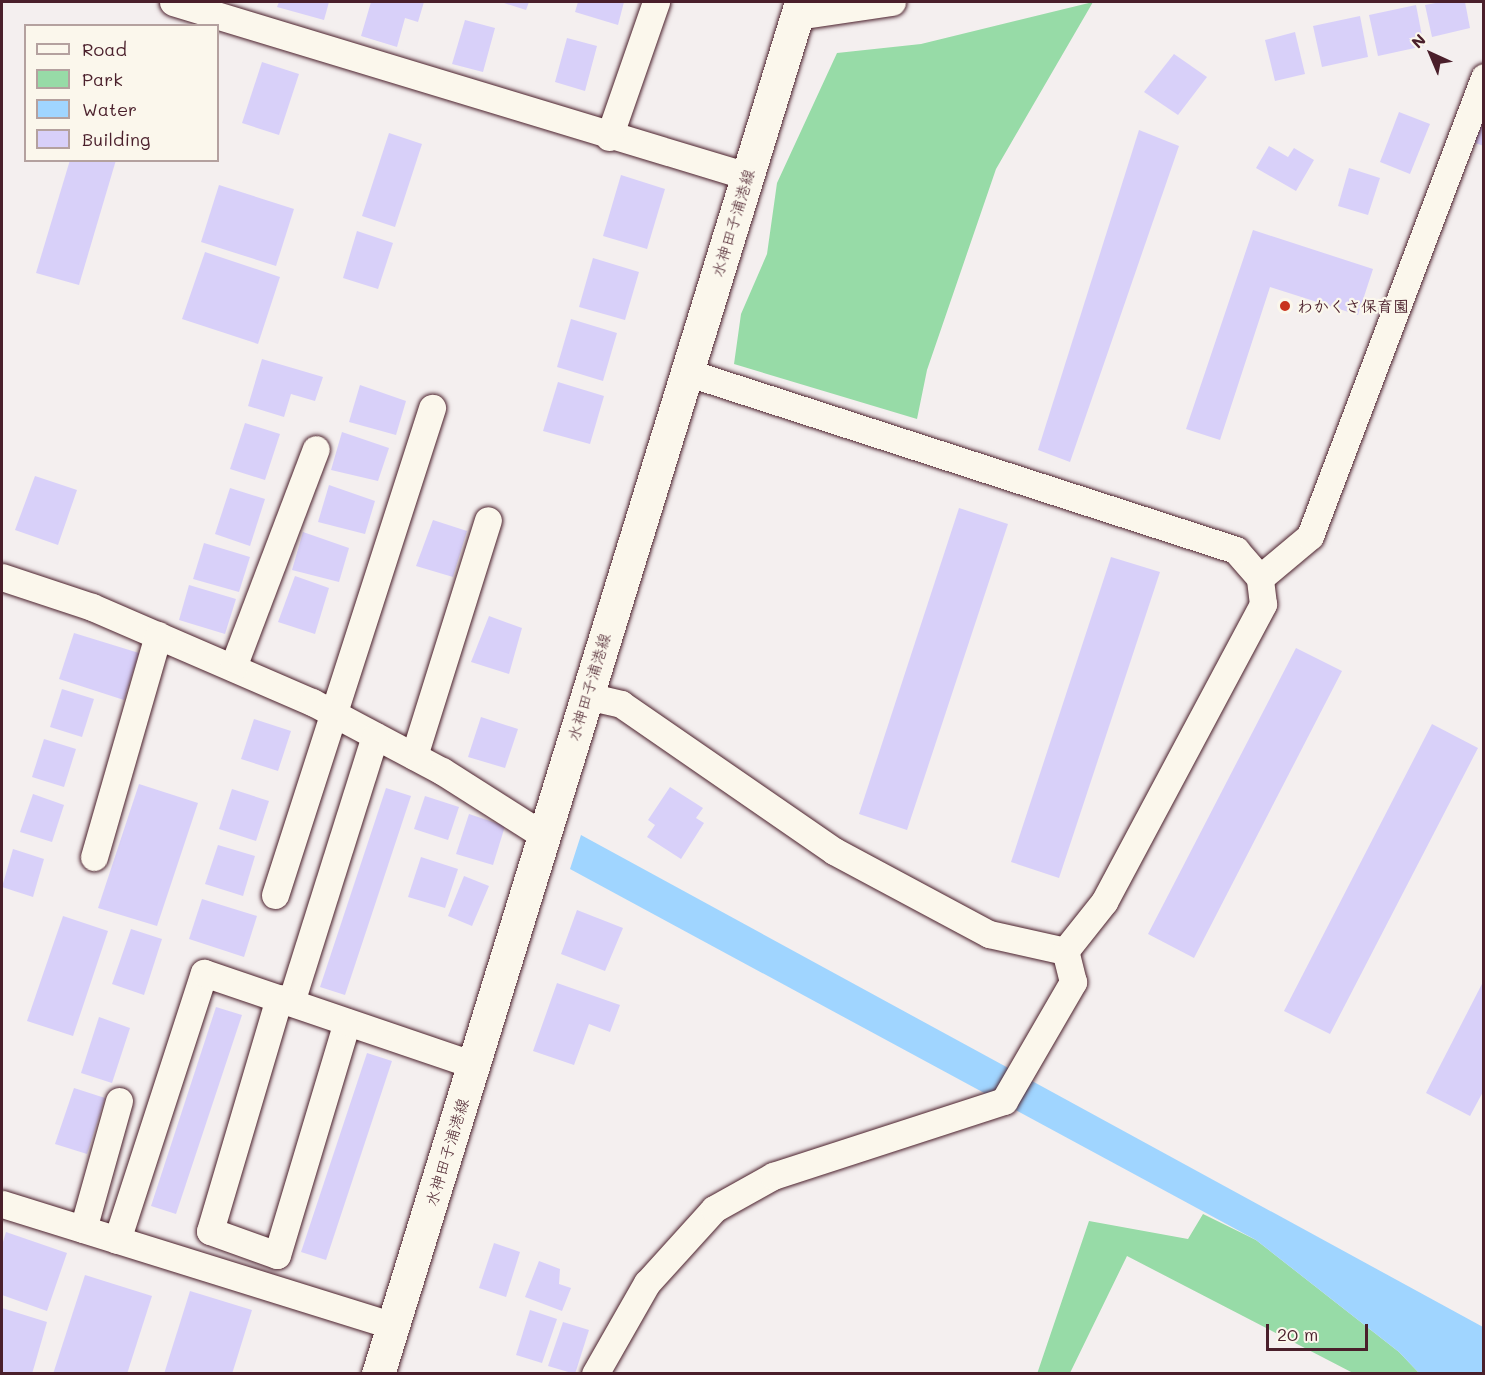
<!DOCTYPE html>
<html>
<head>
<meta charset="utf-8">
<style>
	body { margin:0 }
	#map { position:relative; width:1485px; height:1375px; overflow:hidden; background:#f4efef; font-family:Mali,"Klee One",sans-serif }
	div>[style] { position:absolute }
	.green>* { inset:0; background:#97dba7 }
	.water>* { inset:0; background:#a0d5ff }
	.building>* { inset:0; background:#d8d0f9 }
	.roads { filter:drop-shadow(0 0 2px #4a1f2b) drop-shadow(0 0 2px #4a1f2b) }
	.street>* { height:27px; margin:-13.5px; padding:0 13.5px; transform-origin:13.5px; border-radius:13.5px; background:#fbf7ec }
	.secondary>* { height:33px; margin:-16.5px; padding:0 16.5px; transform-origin:16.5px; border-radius:16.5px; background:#fbf7ec }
	.dots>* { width:16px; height:16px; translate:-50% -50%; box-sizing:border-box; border:3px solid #fbf7ec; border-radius:50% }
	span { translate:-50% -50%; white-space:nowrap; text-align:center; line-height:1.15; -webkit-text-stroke:4.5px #fbf7ec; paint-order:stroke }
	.street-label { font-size:16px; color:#4a1f2b }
	.poi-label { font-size:16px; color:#4a1f2b; font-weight:700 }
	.left { translate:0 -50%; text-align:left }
	.frame { position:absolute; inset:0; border:3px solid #4a1f2b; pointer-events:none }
	.legend { position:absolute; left:24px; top:24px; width:195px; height:138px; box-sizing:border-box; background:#fbf7ec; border:2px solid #b4a19f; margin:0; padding:8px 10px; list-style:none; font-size:18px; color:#4a1f2b }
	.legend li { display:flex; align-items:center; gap:12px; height:30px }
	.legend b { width:30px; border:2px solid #b4a19f }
	.north { position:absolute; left:1401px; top:24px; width:60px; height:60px; -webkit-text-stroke:4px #fbf7ec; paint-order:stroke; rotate:316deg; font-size:16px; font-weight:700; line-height:24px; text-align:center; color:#4a1f2b }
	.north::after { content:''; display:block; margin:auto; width:21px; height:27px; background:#4a1f2b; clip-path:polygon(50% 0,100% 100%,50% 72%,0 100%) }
	.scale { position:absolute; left:1266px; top:1324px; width:102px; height:27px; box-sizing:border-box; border:3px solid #4a1f2b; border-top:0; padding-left:8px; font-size:18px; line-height:21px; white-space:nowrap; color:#4a1f2b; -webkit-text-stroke:4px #fbf7ec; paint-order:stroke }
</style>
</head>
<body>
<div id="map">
	<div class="green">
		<div style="clip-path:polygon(1093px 2px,996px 169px,927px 370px,917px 419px,734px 364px,741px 314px,767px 254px,777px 183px,837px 53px,921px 44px)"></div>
		<div style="clip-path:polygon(1203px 1214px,1256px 1240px,1399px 1352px,1419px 1373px,1353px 1373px,1127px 1256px,1070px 1373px,1037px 1374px,1089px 1221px,1188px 1239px)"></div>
	</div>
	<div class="water">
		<div style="clip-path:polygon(581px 835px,1483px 1327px,1483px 1373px,1419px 1373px,1399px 1352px,1256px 1240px,570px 869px)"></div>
	</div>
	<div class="building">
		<div style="clip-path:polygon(279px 2px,329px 2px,324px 20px,277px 7px)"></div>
		<div style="clip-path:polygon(371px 2px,424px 2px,418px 22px,405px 18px,397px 47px,361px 36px)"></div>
		<div style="clip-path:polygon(501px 2px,529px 2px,526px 10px)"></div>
		<div style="clip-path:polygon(578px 2px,624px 2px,618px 25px,575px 12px)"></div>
		<div style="clip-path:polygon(1441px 2px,1465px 2px,1470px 28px,1432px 37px,1425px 5px)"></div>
		<div style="clip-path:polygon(1416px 5px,1424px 46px,1378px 56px,1369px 15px)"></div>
		<div style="clip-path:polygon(1360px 16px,1368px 57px,1322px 67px,1313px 26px)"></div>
		<div style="clip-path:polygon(465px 20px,495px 28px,483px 72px,452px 64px)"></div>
		<div style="clip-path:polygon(1295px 32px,1305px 74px,1275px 81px,1265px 40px)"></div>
		<div style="clip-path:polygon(567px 38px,597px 46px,585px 91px,555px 82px)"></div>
		<div style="clip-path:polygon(1174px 54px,1207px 77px,1178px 115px,1144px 92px)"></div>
		<div style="clip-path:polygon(262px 62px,299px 74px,279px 135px,242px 123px)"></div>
		<div style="clip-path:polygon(1399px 112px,1430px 124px,1410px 174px,1380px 162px)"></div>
		<div style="clip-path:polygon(1484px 112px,1484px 146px,1472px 142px)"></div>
		<div style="clip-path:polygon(1139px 130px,1179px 146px,1070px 462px,1038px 450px)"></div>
		<div style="clip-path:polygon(389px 133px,422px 144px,395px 227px,362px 216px)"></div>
		<div style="clip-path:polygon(1269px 146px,1288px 157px,1294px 148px,1314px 160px,1296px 191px,1256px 168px)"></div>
		<div style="clip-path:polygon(70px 160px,116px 160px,79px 285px,36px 273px)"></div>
		<div style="clip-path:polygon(1349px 168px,1380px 178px,1368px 215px,1338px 206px)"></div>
		<div style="clip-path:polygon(621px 175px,665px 189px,647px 249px,603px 236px)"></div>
		<div style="clip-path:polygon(219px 185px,294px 209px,276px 266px,201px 242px)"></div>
		<div style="clip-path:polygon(1253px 230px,1373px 269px,1358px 315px,1270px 287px,1220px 440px,1186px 429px)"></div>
		<div style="clip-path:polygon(357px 231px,393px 243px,378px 289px,343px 278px)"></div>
		<div style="clip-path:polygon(205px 252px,280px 277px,258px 344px,182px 319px)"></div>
		<div style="clip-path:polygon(593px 258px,639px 272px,625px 320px,579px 307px)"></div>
		<div style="clip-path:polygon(571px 319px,617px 333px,603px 381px,557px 367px)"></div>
		<div style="clip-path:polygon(262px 359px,323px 377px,315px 401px,291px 394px,284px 417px,248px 406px)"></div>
		<div style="clip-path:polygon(558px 382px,604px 396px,590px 444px,543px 431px)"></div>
		<div style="clip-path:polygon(360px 385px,406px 401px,396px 435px,349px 422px)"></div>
		<div style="clip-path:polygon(245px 423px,280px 434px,265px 480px,230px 469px)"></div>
		<div style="clip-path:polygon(342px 432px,389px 448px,378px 481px,331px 470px)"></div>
		<div style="clip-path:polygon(35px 476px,77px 490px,58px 545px,15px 530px)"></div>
		<div style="clip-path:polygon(329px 485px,375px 501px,365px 534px,318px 522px)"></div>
		<div style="clip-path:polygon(230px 488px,265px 499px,250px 546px,215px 534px)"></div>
		<div style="clip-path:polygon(959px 508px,1008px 524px,907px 830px,859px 814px)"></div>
		<div style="clip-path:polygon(433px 520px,467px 531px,453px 577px,416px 566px)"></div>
		<div style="clip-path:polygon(303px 532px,349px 548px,339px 582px,292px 570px)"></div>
		<div style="clip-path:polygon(204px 543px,250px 557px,239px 592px,193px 579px)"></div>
		<div style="clip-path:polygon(1111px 557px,1160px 572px,1059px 878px,1011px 862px)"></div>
		<div style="clip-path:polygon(295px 576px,329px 588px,315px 634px,278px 622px)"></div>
		<div style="clip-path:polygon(189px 585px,236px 599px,225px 634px,179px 620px)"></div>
		<div style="clip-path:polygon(489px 616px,522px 628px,509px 674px,471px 662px)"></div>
		<div style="clip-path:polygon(74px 633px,139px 653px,124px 700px,59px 679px)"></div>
		<div style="clip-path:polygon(1296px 648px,1342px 671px,1194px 958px,1148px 934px)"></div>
		<div style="clip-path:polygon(62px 689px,94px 699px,82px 737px,50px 727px)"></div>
		<div style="clip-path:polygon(481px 717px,518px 729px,505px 768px,468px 757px)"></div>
		<div style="clip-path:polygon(254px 719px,291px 731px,278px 771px,241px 759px)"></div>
		<div style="clip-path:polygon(1432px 724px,1478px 748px,1330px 1034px,1284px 1011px)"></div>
		<div style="clip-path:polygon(44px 739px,76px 749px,64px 787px,32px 777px)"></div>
		<div style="clip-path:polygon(139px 784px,198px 803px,157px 926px,98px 908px)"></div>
		<div style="clip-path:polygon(670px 787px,703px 808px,696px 818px,704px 823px,681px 859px,647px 837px,655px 825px,648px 820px)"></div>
		<div style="clip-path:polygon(386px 788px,411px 796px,345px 995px,320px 987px)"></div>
		<div style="clip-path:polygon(232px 789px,269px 801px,256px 841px,219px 829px)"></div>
		<div style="clip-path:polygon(33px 794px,64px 805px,52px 842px,20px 832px)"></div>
		<div style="clip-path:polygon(425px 796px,459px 807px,448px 840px,414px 829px)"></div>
		<div style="clip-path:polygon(469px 814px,505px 826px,493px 865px,456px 854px)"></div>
		<div style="clip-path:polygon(218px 845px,255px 856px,243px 896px,205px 884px)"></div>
		<div style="clip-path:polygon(13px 849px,44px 859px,33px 897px,2px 887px)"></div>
		<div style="clip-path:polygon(421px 857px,458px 869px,445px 908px,408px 897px)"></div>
		<div style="clip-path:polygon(464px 876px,489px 886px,472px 926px,448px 916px)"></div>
		<div style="clip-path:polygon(202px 899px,257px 916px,244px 957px,189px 939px)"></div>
		<div style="clip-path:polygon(577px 910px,623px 928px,605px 971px,561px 954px)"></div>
		<div style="clip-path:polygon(63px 916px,108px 931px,73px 1036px,27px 1021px)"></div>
		<div style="clip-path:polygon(131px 929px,162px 939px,144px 995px,112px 984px)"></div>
		<div style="clip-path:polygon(1484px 980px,1484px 1090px,1470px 1116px,1426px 1093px)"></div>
		<div style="clip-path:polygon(557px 983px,620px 1005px,610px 1032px,589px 1024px,574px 1065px,533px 1051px)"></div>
		<div style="clip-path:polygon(216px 1007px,242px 1015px,176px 1214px,151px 1206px)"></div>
		<div style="clip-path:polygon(99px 1017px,130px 1028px,112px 1083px,81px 1073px)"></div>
		<div style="clip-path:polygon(367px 1053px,392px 1061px,326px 1260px,301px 1252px)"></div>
		<div style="clip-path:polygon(74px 1088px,105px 1098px,87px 1154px,55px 1144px)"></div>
		<div style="clip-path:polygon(6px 1232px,67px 1253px,47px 1311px,2px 1295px,2px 1245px)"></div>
		<div style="clip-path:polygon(494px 1243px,520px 1252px,506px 1297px,479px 1288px)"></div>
		<div style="clip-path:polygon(539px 1261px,560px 1269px,559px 1284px,571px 1288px,562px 1311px,525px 1297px)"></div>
		<div style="clip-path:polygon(85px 1275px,152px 1296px,127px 1374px,53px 1374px)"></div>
		<div style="clip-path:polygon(190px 1291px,252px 1310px,232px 1374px,164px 1374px)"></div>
		<div style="clip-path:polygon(2px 1308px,47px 1322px,32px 1374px,2px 1374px)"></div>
		<div style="clip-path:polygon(530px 1310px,557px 1319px,542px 1363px,516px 1355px)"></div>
		<div style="clip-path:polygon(563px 1322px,589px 1330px,575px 1374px,548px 1366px)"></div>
	</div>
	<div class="roads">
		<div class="street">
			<div style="left:173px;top:2px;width:600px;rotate:16.86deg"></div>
			<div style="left:797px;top:16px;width:96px;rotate:-8.4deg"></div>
			<div style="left:609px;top:137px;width:143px;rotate:-70.8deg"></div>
			<div style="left:2px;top:577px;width:95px;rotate:18.4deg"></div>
			<div style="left:92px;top:607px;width:240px;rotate:23.4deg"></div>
			<div style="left:312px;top:702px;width:147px;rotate:28deg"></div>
			<div style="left:442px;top:771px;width:120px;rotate:32.4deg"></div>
			<div style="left:1260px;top:578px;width:65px;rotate:-40deg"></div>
			<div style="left:1310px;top:536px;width:491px;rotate:-69.2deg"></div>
			<div style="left:233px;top:667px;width:233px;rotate:-69.2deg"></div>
			<div style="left:587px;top:696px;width:35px;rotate:13deg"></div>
			<div style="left:621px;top:704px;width:259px;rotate:34.6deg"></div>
			<div style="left:834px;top:851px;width:176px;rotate:28.2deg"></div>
			<div style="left:989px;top:934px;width:78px;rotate:12.6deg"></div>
			<div style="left:1065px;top:951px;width:63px;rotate:-51.5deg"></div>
			<div style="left:1104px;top:902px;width:338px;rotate:-61.9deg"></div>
			<div style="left:1263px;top:604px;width:26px;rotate:-97deg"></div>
			<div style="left:1260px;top:578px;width:37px;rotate:-131deg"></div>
			<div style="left:1236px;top:550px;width:578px;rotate:-162.07deg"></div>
			<div style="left:414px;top:756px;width:247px;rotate:-72.6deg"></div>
			<div style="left:94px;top:857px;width:231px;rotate:-73.9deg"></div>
			<div style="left:275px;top:895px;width:512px;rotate:-72.13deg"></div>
			<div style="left:279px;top:998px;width:243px;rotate:106.5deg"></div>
			<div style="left:210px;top:1231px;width:71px;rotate:19.7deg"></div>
			<div style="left:277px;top:1255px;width:243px;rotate:-73.3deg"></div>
			<div style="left:291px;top:1002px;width:279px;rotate:-72.5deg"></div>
			<div style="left:2px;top:1204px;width:410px;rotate:17.3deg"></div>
			<div style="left:83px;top:1229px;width:133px;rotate:-74.3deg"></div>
			<div style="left:117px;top:1240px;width:281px;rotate:-72deg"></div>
			<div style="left:204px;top:973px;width:285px;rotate:18.8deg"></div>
			<div style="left:595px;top:1374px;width:105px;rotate:-60.3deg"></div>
			<div style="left:647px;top:1283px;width:100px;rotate:-47.8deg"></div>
			<div style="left:714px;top:1209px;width:68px;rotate:-29.2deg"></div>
			<div style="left:773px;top:1176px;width:243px;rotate:-18deg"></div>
			<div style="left:1004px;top:1101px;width:138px;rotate:-59.9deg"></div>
			<div style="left:1073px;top:982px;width:32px;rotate:-104deg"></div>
		</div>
		<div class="secondary">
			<div style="left:378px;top:1374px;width:1436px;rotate:-72.86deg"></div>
		</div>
	</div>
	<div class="dots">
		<div style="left:1285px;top:306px;background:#c8321e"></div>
	</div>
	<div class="street-label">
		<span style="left:733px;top:223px;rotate:-73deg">水神田子浦港線</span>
		<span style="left:589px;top:687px;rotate:-73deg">水神田子浦港線</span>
		<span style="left:447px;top:1152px;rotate:-73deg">水神田子浦港線</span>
	</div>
	<div class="poi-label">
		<span class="left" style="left:1297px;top:306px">わかくさ保育園</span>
	</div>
	<div class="frame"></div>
	<ul class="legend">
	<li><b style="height:8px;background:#fbf7ec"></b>Road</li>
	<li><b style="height:16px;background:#97dba7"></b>Park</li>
	<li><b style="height:16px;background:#a0d5ff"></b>Water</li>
	<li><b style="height:16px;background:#d8d0f9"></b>Building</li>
	</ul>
	<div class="north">N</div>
	<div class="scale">20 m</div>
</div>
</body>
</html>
